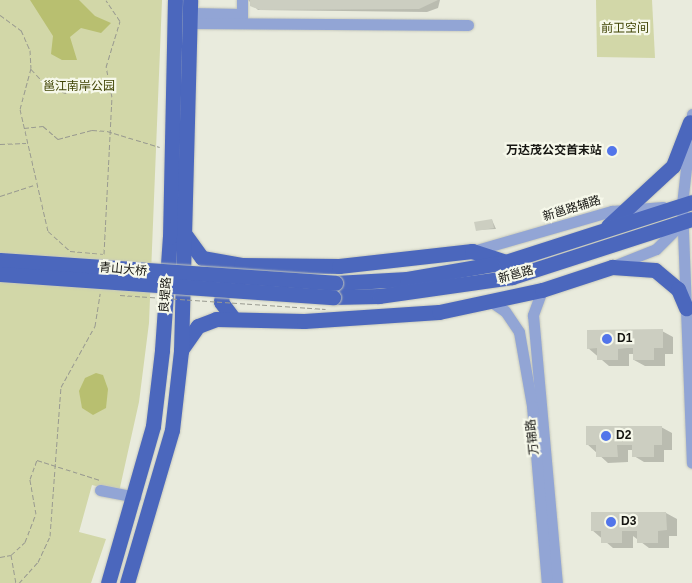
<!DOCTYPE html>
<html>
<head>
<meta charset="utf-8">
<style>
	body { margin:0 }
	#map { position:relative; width:692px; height:583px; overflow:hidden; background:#e9ebdd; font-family:Arial,"Noto Sans SC",sans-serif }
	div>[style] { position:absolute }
	.green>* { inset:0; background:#d2d7a8 }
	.water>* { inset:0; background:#b8bf70 }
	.shadow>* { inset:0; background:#0003 }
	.building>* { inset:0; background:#cccec1 }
	.path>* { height:1px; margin-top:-0.5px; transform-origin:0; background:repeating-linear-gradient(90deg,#999a90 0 5px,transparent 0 7.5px) }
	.roads { filter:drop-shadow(0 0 1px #c7c9bc) drop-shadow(0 0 1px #c7c9bc) }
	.minor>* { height:11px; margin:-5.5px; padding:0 5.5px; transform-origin:5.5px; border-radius:5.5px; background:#92a5d5 }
	.major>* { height:15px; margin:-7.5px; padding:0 7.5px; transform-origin:7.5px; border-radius:7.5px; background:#4b67bd }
	.path-bridge>* { height:1px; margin-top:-0.5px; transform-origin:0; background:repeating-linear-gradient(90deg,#999a90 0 5px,transparent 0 7.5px) }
	.bridges { filter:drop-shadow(0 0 1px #c7c9bc) drop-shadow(0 0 1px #c7c9bc) }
	.major-bridge>* { height:15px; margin:-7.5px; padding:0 7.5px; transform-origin:7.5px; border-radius:7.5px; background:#4b67bd }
	.dots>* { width:14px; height:14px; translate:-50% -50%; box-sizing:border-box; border:2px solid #f6f8ea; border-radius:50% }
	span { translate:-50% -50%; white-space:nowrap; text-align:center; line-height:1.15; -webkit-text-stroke:4.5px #f6f8ea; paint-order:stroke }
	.park-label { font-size:12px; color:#404405 }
	.poi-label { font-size:12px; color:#151511; font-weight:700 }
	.right { translate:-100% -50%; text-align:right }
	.left { translate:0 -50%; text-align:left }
	.street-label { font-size:12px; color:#151511 }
</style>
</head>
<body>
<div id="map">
	<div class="green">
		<div style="clip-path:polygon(0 0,162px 0,149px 323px,139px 402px,119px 492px,92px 485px,79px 532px,106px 539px,91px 583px,0 583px)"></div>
		<div style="clip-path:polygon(596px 0,652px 0,655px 58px,597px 57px)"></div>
	</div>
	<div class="water">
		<div style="clip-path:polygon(30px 0,79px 0,95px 16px,111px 23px,101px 33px,81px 28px,70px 37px,77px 60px,62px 60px,51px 54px,53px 36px)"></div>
		<div style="clip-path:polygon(96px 373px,103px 375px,108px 389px,106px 408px,93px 415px,82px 408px,79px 391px,85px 378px)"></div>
	</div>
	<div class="shadow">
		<div style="clip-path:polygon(248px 0,440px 0,438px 8px,427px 12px,258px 10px)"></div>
		<div style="clip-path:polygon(492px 220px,496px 229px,477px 230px)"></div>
		<div style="clip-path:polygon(662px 331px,673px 337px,673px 354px,665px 354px,665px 366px,645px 366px,634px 360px,634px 354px,629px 354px,629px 366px,609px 366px,588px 348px)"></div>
		<div style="clip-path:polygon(661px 427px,672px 433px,672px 450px,664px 450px,664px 462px,644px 462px,634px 456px,634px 450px,628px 450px,628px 462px,608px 463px,587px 444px)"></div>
		<div style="clip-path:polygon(666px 513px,677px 519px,677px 536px,669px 536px,669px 548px,649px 548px,633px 536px,633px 548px,613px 548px,592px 530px,592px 514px)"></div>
	</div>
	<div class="building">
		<div style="clip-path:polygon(250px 0,438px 0,419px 9px,260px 10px,250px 6px)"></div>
		<div style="clip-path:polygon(492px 219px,494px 228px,476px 231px,474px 222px)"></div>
		<div style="clip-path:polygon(663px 329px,663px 348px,654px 348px,654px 360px,633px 360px,633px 348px,627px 348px,618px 349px,618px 360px,597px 360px,597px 348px,587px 349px,587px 330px)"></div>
		<div style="clip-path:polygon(586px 426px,662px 426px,662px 445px,654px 445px,654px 457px,632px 457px,632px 445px,617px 445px,618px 457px,596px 457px,596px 445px,586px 445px)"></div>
		<div style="clip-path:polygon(591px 512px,666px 512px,667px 530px,658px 531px,658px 543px,637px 543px,637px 531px,622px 531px,622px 543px,601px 543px,601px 531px,591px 531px)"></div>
	</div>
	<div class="path">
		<div style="left:0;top:15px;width:26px;rotate:36deg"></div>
		<div style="left:21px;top:30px;width:22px;rotate:66deg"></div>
		<div style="left:30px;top:50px;width:18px;rotate:87deg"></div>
		<div style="left:31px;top:68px;width:42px;rotate:105deg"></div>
		<div style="left:20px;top:109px;width:125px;rotate:77.1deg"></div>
		<div style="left:48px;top:231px;width:30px;rotate:42deg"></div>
		<div style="left:70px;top:251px;width:33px;rotate:5deg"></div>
		<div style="left:31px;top:69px;width:25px;rotate:47deg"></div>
		<div style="left:48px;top:87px;width:18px;rotate:19deg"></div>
		<div style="left:65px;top:93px;width:32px;rotate:-24deg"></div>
		<div style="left:94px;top:80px;width:13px;rotate:4deg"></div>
		<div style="left:24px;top:128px;width:19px;rotate:-6deg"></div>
		<div style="left:43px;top:126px;width:20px;rotate:41deg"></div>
		<div style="left:58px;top:139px;width:35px;rotate:-15deg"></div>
		<div style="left:92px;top:130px;width:15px;rotate:4deg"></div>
		<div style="left:107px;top:131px;width:55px;rotate:16.8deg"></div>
		<div style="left:0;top:144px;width:26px;rotate:-2deg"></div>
		<div style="left:0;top:196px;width:35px;rotate:-18deg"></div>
		<div style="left:104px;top:254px;width:157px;rotate:-87.1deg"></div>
		<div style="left:112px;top:97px;width:31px;rotate:-101deg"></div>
		<div style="left:106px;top:67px;width:48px;rotate:-73.1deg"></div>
		<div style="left:120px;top:21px;width:25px;rotate:-124deg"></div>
		<div style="left:11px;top:555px;width:28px;rotate:80deg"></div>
		<div style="left:0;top:557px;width:11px;rotate:-10deg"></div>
		<div style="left:11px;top:555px;width:19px;rotate:-43deg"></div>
		<div style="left:25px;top:542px;width:30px;rotate:-69deg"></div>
		<div style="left:36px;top:514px;width:36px;rotate:-100deg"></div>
		<div style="left:30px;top:479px;width:20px;rotate:-70deg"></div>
		<div style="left:37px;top:460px;width:66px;rotate:17.6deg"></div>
		<div style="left:19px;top:583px;width:28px;rotate:-48deg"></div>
		<div style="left:38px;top:562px;width:29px;rotate:-65deg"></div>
		<div style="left:50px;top:536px;width:149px;rotate:-85.8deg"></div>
		<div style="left:61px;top:387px;width:70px;rotate:-60.9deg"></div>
		<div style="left:95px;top:326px;width:33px;rotate:-81deg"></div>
	</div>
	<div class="roads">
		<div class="minor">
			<div style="left:242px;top:0;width:21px;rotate:90deg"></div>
			<div style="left:190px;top:13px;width:52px;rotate:1.1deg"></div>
			<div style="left:189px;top:23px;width:279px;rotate:0.4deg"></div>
			<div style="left:692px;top:114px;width:92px;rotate:96.3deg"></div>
			<div style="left:682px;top:205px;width:258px;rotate:87.8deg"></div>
			<div style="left:473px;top:251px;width:145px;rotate:-16.1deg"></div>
			<div style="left:612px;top:211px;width:51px;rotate:-4.5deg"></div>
			<div style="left:613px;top:266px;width:46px;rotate:-21.6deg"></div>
			<div style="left:656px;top:249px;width:35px;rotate:-45deg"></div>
			<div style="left:542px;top:290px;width:27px;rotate:110deg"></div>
			<div style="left:533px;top:315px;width:269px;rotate:84.9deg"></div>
			<div style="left:490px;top:301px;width:18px;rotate:34deg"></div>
			<div style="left:505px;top:311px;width:25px;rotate:56deg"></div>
			<div style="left:519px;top:332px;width:75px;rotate:80deg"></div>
			<div style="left:532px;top:406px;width:178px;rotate:85.2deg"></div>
			<div style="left:100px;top:490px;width:36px;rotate:11deg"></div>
		</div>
		<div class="major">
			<div style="left:608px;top:226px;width:88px;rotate:-42.7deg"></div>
			<div style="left:673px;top:166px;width:47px;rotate:-68.9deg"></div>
			<div style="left:186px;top:236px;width:27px;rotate:54deg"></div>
			<div style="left:202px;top:258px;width:40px;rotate:10deg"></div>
			<div style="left:241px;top:265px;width:98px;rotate:0.6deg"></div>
			<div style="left:339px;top:266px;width:134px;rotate:-6.4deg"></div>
			<div style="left:472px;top:251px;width:33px;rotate:18deg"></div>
			<div style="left:224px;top:278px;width:24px;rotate:97deg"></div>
			<div style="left:221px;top:302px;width:20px;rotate:53deg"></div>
			<div style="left:335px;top:283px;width:72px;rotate:-3.2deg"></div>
			<div style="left:407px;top:279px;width:99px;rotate:-9.8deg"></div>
			<div style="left:505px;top:262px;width:196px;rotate:-17.8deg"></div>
			<div style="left:333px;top:297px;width:46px;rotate:-1.2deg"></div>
			<div style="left:379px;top:296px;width:134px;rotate:-8.1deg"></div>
			<div style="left:512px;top:277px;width:189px;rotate:-17.9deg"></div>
			<div style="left:181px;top:350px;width:29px;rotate:-55deg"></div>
			<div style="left:198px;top:326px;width:19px;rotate:-21deg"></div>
			<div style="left:216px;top:319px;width:88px;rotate:1.3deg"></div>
			<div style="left:304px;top:321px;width:135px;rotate:-3.8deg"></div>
			<div style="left:439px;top:312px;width:105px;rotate:-12.1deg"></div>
			<div style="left:542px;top:290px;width:74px;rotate:-18.2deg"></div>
			<div style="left:612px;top:267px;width:43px;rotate:4deg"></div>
			<div style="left:655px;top:270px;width:30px;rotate:40deg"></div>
			<div style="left:678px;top:289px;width:21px;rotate:67deg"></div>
			<div style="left:108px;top:583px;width:163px;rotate:-74deg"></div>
			<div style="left:153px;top:426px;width:77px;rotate:-83.2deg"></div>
			<div style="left:162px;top:350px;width:113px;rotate:-86deg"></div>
			<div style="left:170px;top:237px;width:237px;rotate:-88.8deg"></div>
			<div style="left:127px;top:583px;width:159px;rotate:-73.6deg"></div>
			<div style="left:172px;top:430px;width:80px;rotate:-83.5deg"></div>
			<div style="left:181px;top:351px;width:351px;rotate:-88.5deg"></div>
		</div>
	</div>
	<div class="path-bridge">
		<div style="left:120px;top:295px;width:206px;rotate:3.9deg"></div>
	</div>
	<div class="bridges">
		<div class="major-bridge">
			<div style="left:0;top:260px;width:336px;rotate:3.9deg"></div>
			<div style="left:0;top:274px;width:334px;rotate:4deg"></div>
		</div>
	</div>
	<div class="dots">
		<div style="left:612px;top:151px;background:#5275ea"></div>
		<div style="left:607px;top:339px;background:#5275ea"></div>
		<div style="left:606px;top:436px;background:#5275ea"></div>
		<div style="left:611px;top:522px;background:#5275ea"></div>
	</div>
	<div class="park-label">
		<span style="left:625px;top:29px">前卫空间</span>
		<span style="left:79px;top:87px">邕江南岸公园</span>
	</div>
	<div class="poi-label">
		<span class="right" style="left:602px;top:151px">万达茂公交首末站</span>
		<span class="left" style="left:617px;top:339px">D1</span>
		<span class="left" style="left:616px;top:436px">D2</span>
		<span class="left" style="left:621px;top:522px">D3</span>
	</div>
	<div class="street-label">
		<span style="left:572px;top:209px;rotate:-17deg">新邕路辅路</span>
		<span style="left:123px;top:270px;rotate:5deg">青山大桥</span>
		<span style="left:516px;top:275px;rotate:-15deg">新邕路</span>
		<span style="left:166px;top:295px;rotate:-86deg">良堤路</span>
		<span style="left:533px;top:437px;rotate:-96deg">万锦路</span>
	</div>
</div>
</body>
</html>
